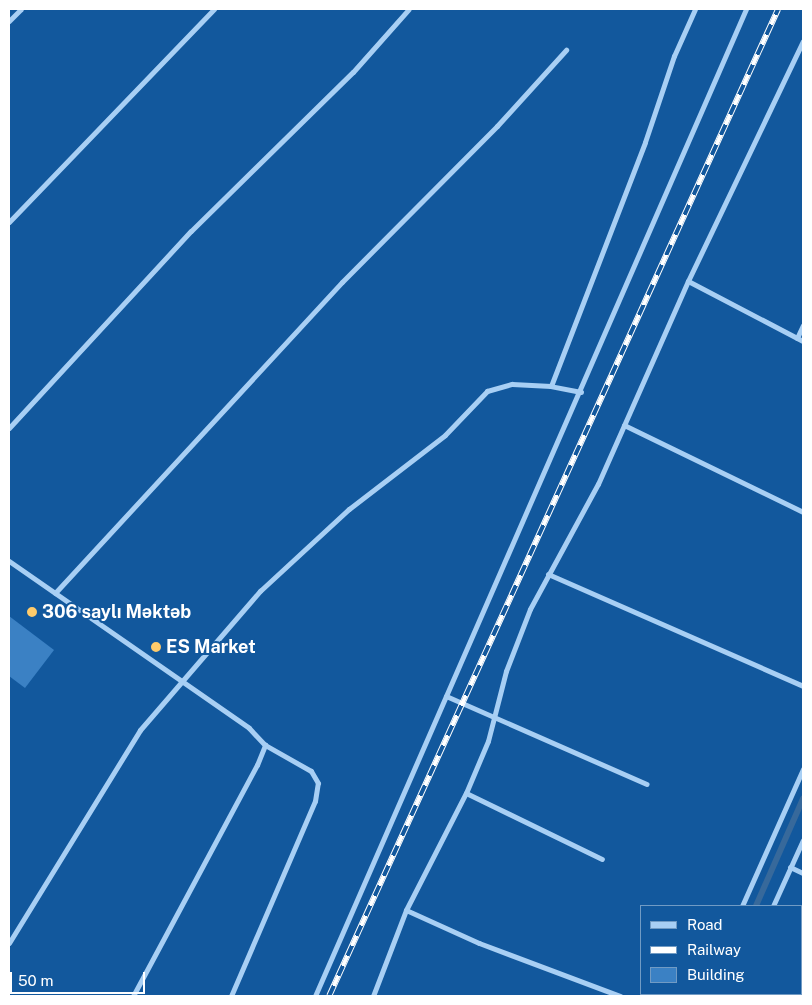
<!DOCTYPE html>
<html>
<head>
<meta charset="utf-8">
<style>
	body { margin:0 }
	#map { position:relative; width:812px; height:1005px; overflow:hidden; background:#12589d; font-family:"Public Sans",sans-serif }
	div>[style] { position:absolute }
	.stream>* { height:5.5px; margin:-2.75px; padding:0 2.75px; transform-origin:2.75px; border-radius:2.75px; background:#37699b }
	.building>* { inset:0; background:#3b81c4 }
	.street>* { height:5px; margin:-2.5px; padding:0 2.5px; transform-origin:2.5px; border-radius:2.5px; background:#a8cff4 }
	.rail>* { height:5.5px; margin-top:-2.75px; transform-origin:0; background:repeating-linear-gradient(90deg,#12589d 0 11px,#fff 0 22px); box-sizing:border-box; border-block:1px solid #fff }
	.dots>* { width:14px; height:14px; translate:-50% -50%; box-sizing:border-box; border:2px solid #12589d; border-radius:50% }
	span { translate:-50% -50%; white-space:nowrap; text-align:center; line-height:1.15; -webkit-text-stroke:4px #12589d; paint-order:stroke }
	.poi-label { font-size:18px; color:#fff; font-weight:700 }
	.left { translate:0 -50%; text-align:left }
	.frame { position:absolute; inset:0; border:10px solid #fff; pointer-events:none }
	.legend { position:absolute; left:640px; top:905px; width:162px; height:90px; box-sizing:border-box; background:#12589d; border:1px solid #719bc4; margin:0; padding:6px 9px; list-style:none; font-size:15px; color:#fff }
	.legend li { display:flex; align-items:center; gap:10px; height:25px }
	.legend b { width:25px; border:1px solid #719bc4 }
	.scale { position:absolute; left:10px; top:972px; width:135px; height:22px; box-sizing:border-box; border:2px solid #fff; border-top:0; padding-left:6px; font-size:15px; line-height:18px; white-space:nowrap; color:#fff; -webkit-text-stroke:4px #12589d; paint-order:stroke }
</style>
</head>
<body>
<div id="map">
	<div class="stream">
		<div style="left:756px;top:906px;width:117px;rotate:-66.3deg"></div>
		<div style="left:717px;top:996px;width:2px;rotate:-63deg"></div>
	</div>
	<div class="building">
		<div style="clip-path:polygon(9px 616px,54px 650px,25px 688px,9px 676px)"></div>
	</div>
	<div class="street">
		<div style="left:9px;top:21px;width:17px;rotate:-45deg"></div>
		<div style="left:9px;top:222px;width:296px;rotate:-46.1deg"></div>
		<div style="left:688px;top:281px;width:130px;rotate:27.6deg"></div>
		<div style="left:797px;top:338px;width:14px;rotate:-65deg"></div>
		<div style="left:581px;top:392px;width:31px;rotate:-169deg"></div>
		<div style="left:551px;top:386px;width:261px;rotate:-68.9deg"></div>
		<div style="left:645px;top:142px;width:91px;rotate:-71.4deg"></div>
		<div style="left:674px;top:56px;width:51px;rotate:-65.9deg"></div>
		<div style="left:624px;top:425px;width:199px;rotate:25.9deg"></div>
		<div style="left:9px;top:428px;width:268px;rotate:-47.3deg"></div>
		<div style="left:191px;top:231px;width:227px;rotate:-44.5deg"></div>
		<div style="left:353px;top:72px;width:84px;rotate:-48.4deg"></div>
		<div style="left:9px;top:561px;width:292px;rotate:34.8deg"></div>
		<div style="left:249px;top:728px;width:23px;rotate:47deg"></div>
		<div style="left:548px;top:574px;width:279px;rotate:23.7deg"></div>
		<div style="left:55px;top:593px;width:423px;rotate:-47.3deg"></div>
		<div style="left:342px;top:282px;width:220px;rotate:-45.2deg"></div>
		<div style="left:497px;top:126px;width:103px;rotate:-47.8deg"></div>
		<div style="left:446px;top:696px;width:219px;rotate:23.7deg"></div>
		<div style="left:466px;top:793px;width:151px;rotate:25.9deg"></div>
		<div style="left:790px;top:867px;width:14px;rotate:25deg"></div>
		<div style="left:742px;top:906px;width:150px;rotate:-66deg"></div>
		<div style="left:773px;top:906px;width:72px;rotate:-65.6deg"></div>
		<div style="left:406px;top:910px;width:80px;rotate:24.3deg"></div>
		<div style="left:479px;top:943px;width:151px;rotate:20.6deg"></div>
		<div style="left:9px;top:943px;width:250px;rotate:-58.4deg"></div>
		<div style="left:140px;top:730px;width:184px;rotate:-49.2deg"></div>
		<div style="left:260px;top:591px;width:121px;rotate:-42.7deg"></div>
		<div style="left:349px;top:509px;width:121px;rotate:-37.6deg"></div>
		<div style="left:445px;top:435px;width:61px;rotate:-46.3deg"></div>
		<div style="left:487px;top:391px;width:26px;rotate:-16deg"></div>
		<div style="left:512px;top:384px;width:39px;rotate:3deg"></div>
		<div style="left:133px;top:996px;width:262px;rotate:-61.8deg"></div>
		<div style="left:257px;top:765px;width:22px;rotate:-68deg"></div>
		<div style="left:231px;top:996px;width:212px;rotate:-66.7deg"></div>
		<div style="left:315px;top:801px;width:18px;rotate:-81deg"></div>
		<div style="left:318px;top:783px;width:14px;rotate:-120deg"></div>
		<div style="left:311px;top:771px;width:53px;rotate:-150.5deg"></div>
		<div style="left:315px;top:996px;width:1077px;rotate:-66.41deg"></div>
		<div style="left:373px;top:996px;width:92px;rotate:-69deg"></div>
		<div style="left:406px;top:910px;width:131px;rotate:-62.9deg"></div>
		<div style="left:466px;top:793px;width:56px;rotate:-67.1deg"></div>
		<div style="left:488px;top:741px;width:72px;rotate:-75.6deg"></div>
		<div style="left:506px;top:671px;width:66px;rotate:-68.8deg"></div>
		<div style="left:530px;top:609px;width:142px;rotate:-61.5deg"></div>
		<div style="left:598px;top:484px;width:222px;rotate:-66.1deg"></div>
		<div style="left:688px;top:281px;width:266px;rotate:-64.4deg"></div>
		<div style="left:701px;top:996px;width:2px;rotate:-63deg"></div>
		<div style="left:734px;top:996px;width:2px;rotate:-63deg"></div>
	</div>
	<div class="rail">
		<div style="left:329px;top:996px;width:1084px;rotate:-65.54deg"></div>
	</div>
	<div class="dots">
		<div style="left:32px;top:612px;background:#ffcb6b"></div>
		<div style="left:156px;top:647px;background:#ffcb6b"></div>
	</div>
	<div class="poi-label">
		<span class="left" style="left:42px;top:612px">306 saylı Məktəb</span>
		<span class="left" style="left:166px;top:647px">ES Market</span>
	</div>
	<div class="frame"></div>
	<ul class="legend">
	<li><b style="height:6px;background:#a8cff4"></b>Road</li>
	<li><b style="height:6px;background:#fff"></b>Railway</li>
	<li><b style="height:14px;background:#3b81c4"></b>Building</li>
	</ul>
	<div class="scale">50 m</div>
</div>
</body>
</html>
